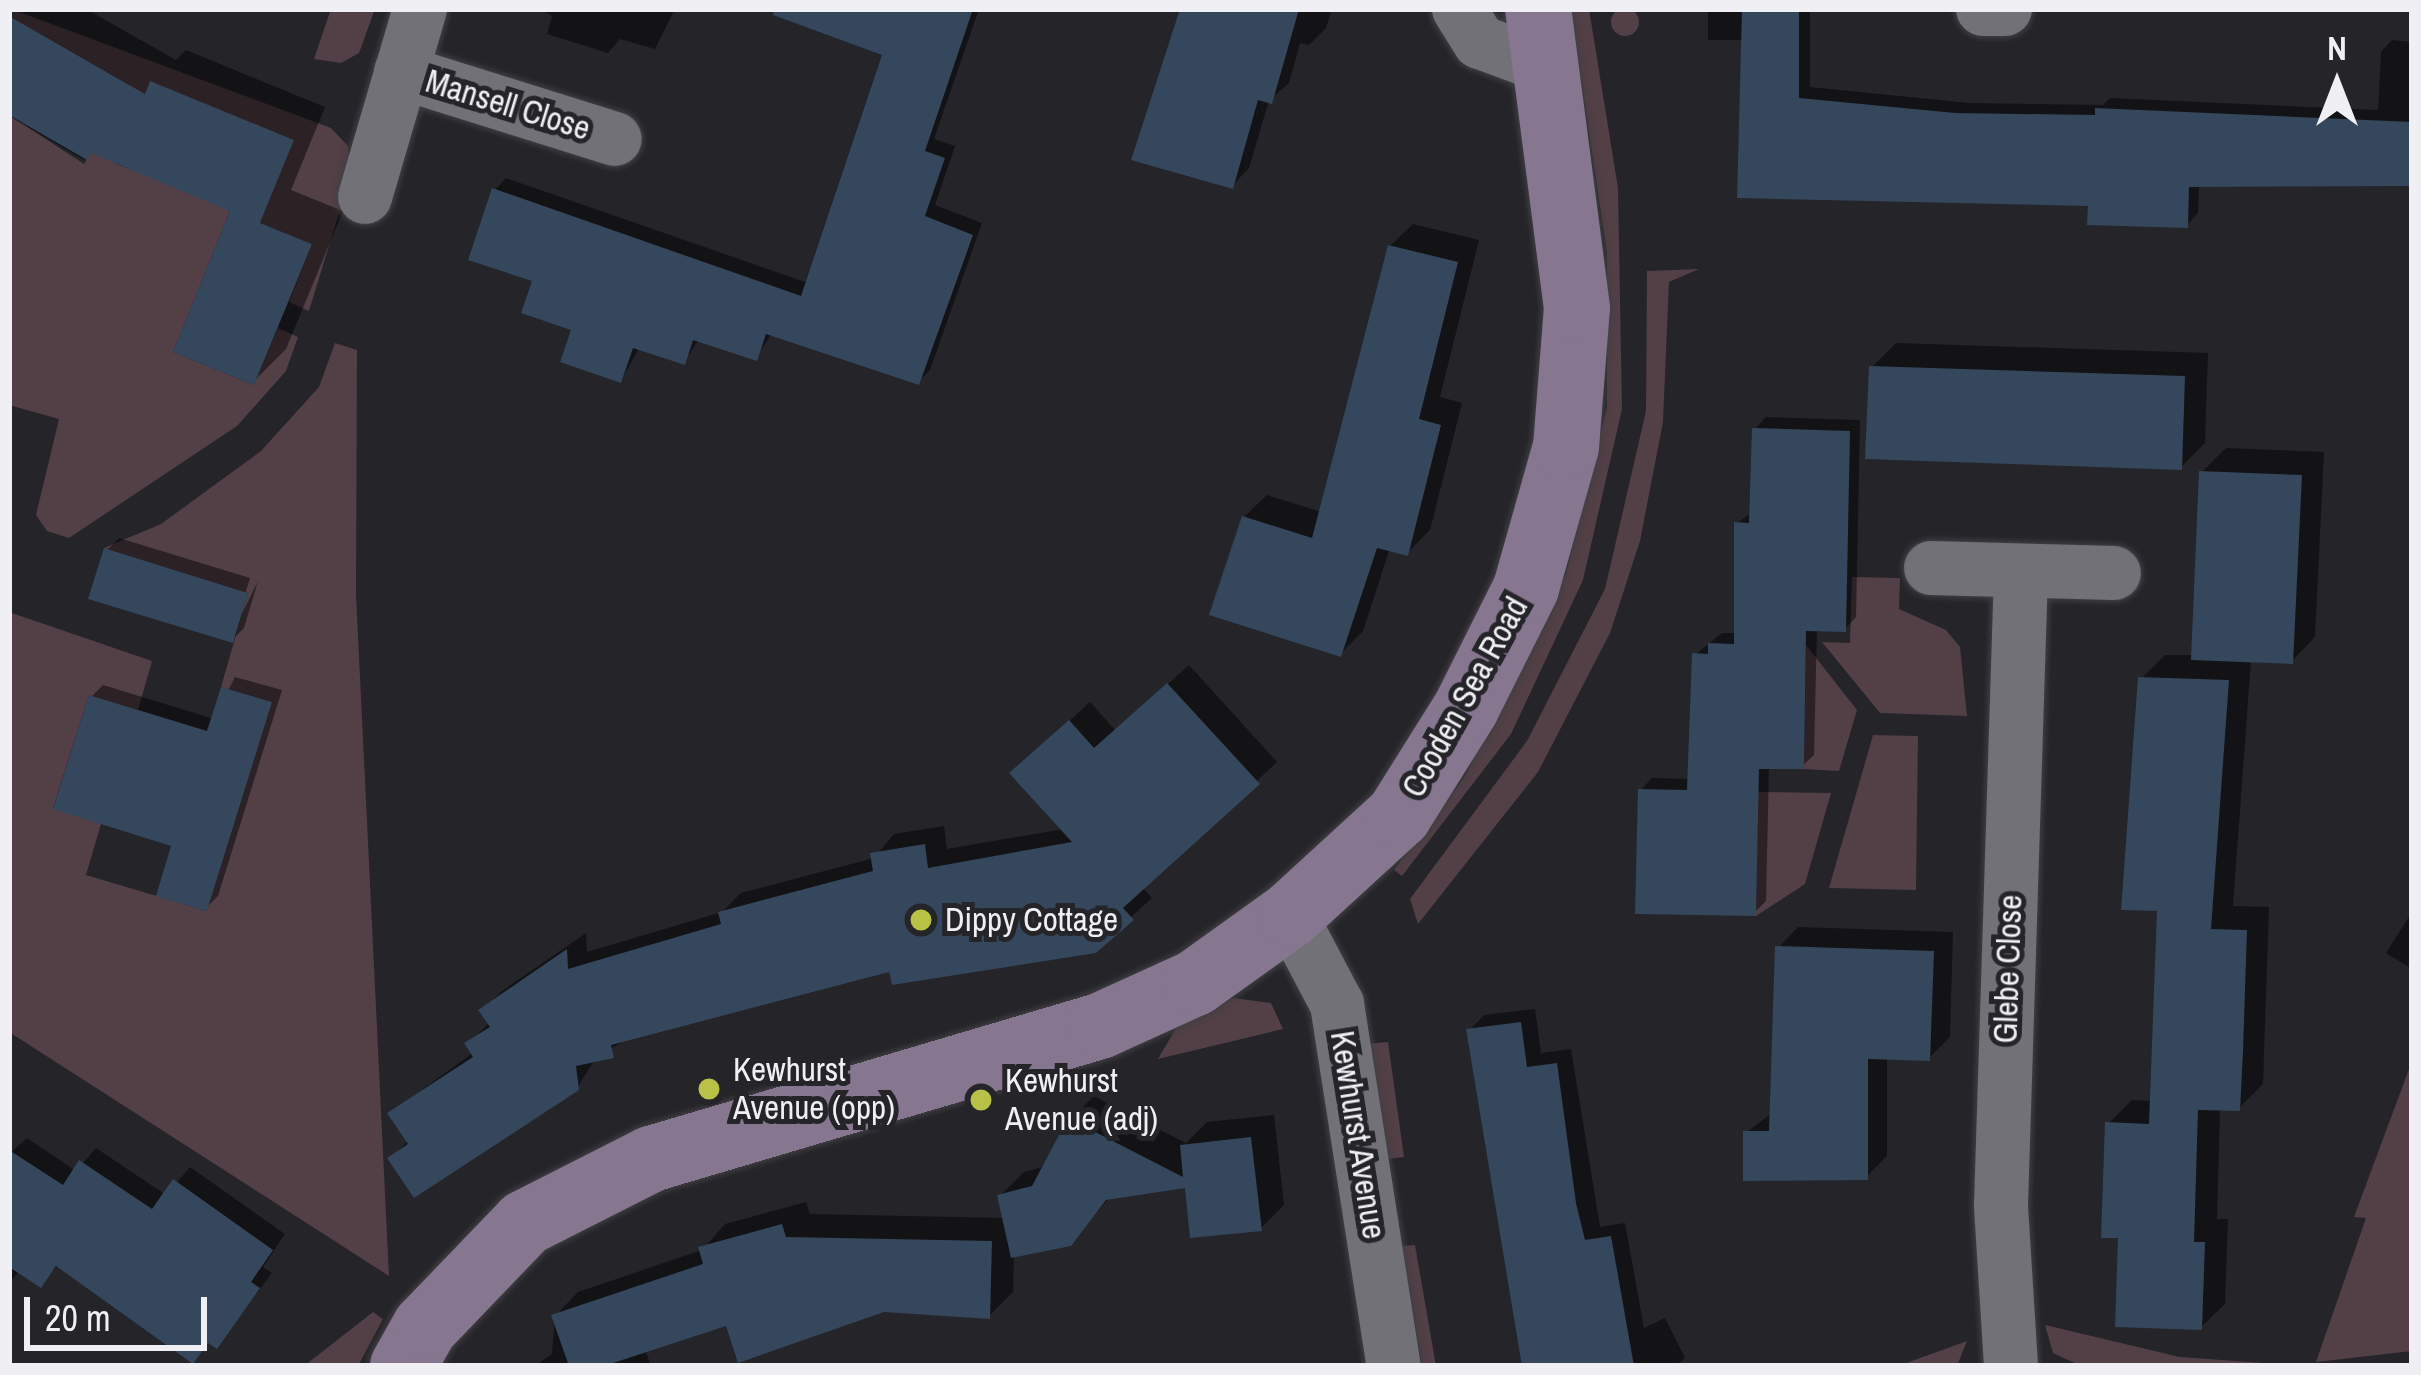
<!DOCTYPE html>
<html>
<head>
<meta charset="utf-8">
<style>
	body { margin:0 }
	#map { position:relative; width:2421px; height:1375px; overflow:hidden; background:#242429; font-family:"Archivo Narrow",sans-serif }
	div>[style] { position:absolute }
	.green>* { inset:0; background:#533f46 }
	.round { border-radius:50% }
	.shadow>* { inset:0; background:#0007 }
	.building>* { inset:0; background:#34475c }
	.roads { filter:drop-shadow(0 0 3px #404044) drop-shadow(0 0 3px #404044) }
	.street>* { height:54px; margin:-27px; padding:0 27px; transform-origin:27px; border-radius:27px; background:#717177 }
	.secondary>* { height:66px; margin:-33px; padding:0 33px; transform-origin:33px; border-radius:33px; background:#87768f }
	.dots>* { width:33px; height:33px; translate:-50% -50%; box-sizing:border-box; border:6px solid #242429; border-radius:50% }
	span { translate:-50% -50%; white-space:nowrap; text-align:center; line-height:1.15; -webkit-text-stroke:10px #242429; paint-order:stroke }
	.street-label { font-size:33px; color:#f0f0f4 }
	.poi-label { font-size:33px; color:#f0f0f4 }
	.left { translate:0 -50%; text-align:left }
	.frame { position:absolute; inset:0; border:12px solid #f0f0f4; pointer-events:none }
	.north { position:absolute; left:2277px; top:24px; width:120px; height:120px; -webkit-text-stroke:9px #242429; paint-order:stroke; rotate:0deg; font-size:33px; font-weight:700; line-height:48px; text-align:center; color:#f0f0f4 }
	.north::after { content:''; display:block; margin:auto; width:42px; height:54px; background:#f0f0f4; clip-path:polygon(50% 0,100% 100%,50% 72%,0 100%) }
	.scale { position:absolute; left:24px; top:1297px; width:183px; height:54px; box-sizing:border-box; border:6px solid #f0f0f4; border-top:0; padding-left:15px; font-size:36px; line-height:42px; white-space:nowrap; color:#f0f0f4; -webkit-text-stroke:9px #242429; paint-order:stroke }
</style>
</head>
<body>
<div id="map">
	<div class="green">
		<div class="round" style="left:1611px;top:8px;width:28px;height:28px"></div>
		<div style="clip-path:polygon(11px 9px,331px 128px,348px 146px,351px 174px,309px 311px,289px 302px,312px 244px,260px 223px,294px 140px,150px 82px,116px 164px,232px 206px,173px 352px,254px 385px,278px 328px,298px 337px,286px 371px,237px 426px,69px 538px,47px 531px,36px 515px,59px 419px,9px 405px,9px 115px,84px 164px,130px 85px,9px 16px)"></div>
		<div style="clip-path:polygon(331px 9px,375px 9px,359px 53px,341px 63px,314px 59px)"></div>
		<div style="clip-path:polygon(1571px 9px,1589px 9px,1618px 188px,1622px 409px,1583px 580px,1511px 734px,1402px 876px,1394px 870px,1464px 778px,1566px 574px,1607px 407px,1607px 253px)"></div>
		<div style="clip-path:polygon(1699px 269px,1669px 282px,1663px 422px,1640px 541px,1610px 633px,1538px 772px,1418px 924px,1410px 899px,1527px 741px,1605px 589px,1646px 411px,1647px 271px)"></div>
		<div style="clip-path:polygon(335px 343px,357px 350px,356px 594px,389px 1276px,9px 1032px,9px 612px,152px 661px,138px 710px,89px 695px,53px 808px,101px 824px,86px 875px,207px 911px,272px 702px,221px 687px,248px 593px,104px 548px,161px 524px,261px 451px,319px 387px)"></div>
		<div style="clip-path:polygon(1852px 577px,1900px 578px,1899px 609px,1946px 630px,1960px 647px,1967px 716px,1880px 713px,1822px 642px,1850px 643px)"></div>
		<div style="clip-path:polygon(1806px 645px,1857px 710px,1839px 771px,1804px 769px)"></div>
		<div style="clip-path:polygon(1873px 735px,1918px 736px,1916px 890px,1829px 888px)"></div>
		<div style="clip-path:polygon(1758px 792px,1831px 793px,1805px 884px,1756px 916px)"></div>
		<div style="clip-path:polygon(1233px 998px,1271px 1003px,1283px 1029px,1158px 1059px,1176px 1028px)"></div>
		<div style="clip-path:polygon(1388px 1042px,1404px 1157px,1388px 1159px,1366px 1044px)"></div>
		<div style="clip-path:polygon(2412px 1061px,2412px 1351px,2316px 1362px,2366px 1218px,2354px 1217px)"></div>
		<div style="clip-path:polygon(1415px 1245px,1436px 1366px,1422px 1366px,1402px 1246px)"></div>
		<div style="clip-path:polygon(373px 1312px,383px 1319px,358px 1366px,304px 1366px)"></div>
		<div style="clip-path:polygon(2045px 1325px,2180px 1357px,2307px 1366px,2081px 1366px,2053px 1353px)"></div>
		<div style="clip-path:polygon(1967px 1341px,1957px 1366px,1898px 1366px)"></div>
	</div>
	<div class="shadow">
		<div style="clip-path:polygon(9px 9px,86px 9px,176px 60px,186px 50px,325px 107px,291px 190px,343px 211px,286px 349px,253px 382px,234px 210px,93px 151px,84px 160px,9px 116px)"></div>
		<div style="clip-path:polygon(540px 9px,675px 9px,655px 49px,620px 39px,608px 53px,547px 34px,552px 16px)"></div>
		<div style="clip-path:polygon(783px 9px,979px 9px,934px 139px,955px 146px,935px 205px,982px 223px,930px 370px,918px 382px,772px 333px,756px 358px,699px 339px,684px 362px,640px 347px,621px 380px,536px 279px,495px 190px,506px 178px,808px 283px,885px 53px)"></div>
		<div style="clip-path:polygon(1183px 9px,1332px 9px,1326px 28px,1309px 45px,1300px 43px,1289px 83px,1269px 100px,1249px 168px,1232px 186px)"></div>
		<div style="clip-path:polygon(1708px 9px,1810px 9px,1810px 87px,1969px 103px,2103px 105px,2110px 98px,2378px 110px,2381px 52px,2392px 40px,2412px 42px,2412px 183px,2199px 184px,2198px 213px,2187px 225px,2091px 203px,1740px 195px,1744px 40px,1708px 40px)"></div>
		<div style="clip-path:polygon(1413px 224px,1479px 240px,1440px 397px,1462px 403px,1430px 530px,1407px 553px,1390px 548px,1363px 631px,1340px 654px,1244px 517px,1267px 495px,1322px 512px,1390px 246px)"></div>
		<div style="clip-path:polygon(1896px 343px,2208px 353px,2205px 443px,2181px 467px,1872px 367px)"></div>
		<div style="clip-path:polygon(1766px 417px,1860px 420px,1856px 617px,1845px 629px,1817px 628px,1814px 755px,1802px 766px,1769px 766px,1766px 901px,1754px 913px,1641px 790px,1652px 778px,1690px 779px,1695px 655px,1722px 633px,1737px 633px,1737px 523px,1753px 512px,1755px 429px)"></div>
		<div style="clip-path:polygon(2226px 448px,2324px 452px,2315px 637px,2292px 661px,2251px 660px,2233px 906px,2269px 907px,2263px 1084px,2239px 1108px,2220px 1107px,2217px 1219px,2228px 1219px,2225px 1304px,2201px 1327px,2121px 1235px,2108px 1124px,2132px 1100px,2153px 1101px,2160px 908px,2141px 679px,2165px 655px,2194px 655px,2202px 472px)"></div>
		<div style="clip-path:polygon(119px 538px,250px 578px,234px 630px,258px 581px,244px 628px,232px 640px,107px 550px)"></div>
		<div style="clip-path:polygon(1189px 665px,1277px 762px,1142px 887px,1152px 898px,1094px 950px,892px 968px,630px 1037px,596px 1058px,577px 1088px,391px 1158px,409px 1140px,390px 1113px,474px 1052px,468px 1044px,490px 1022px,482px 1010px,502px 991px,586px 933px,587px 952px,722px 912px,741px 893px,874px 858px,894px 834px,944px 826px,947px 849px,1064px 829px,1033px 754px,1090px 702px,1116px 731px)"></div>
		<div style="clip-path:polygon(235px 677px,282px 690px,218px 896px,206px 908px,92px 696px,103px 685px,214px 719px)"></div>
		<div style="clip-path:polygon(2412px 912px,2412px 969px,2386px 953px)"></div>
		<div style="clip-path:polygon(1798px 927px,1953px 932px,1950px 1037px,1929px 1058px,1887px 1056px,1887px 1156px,1866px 1177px,1746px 1133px,1773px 1112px,1778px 948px)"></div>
		<div style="clip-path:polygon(1535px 1009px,1541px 1053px,1571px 1049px,1600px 1227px,1625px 1223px,1644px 1328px,1665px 1318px,1685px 1358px,1676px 1366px,1555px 1366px,1470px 1030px,1484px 1015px)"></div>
		<div style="clip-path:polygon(1094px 1096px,1186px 1143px,1207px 1122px,1274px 1115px,1284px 1205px,1260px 1229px,1187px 1185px,1111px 1196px,1070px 1243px,1014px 1254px,1013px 1292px,989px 1316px,884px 1309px,728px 1323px,645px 1349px,651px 1366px,534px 1366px,552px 1354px,555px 1316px,578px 1292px,702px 1250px,725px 1224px,806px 1202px,810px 1214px,1005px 1218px,1000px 1196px,1024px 1172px,1046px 1166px,1070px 1120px)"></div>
		<div style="clip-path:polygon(27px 1138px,76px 1171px,96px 1148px,166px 1195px,190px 1167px,285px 1234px,263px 1267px,272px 1273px,217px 1345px,210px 1340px,192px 1360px,59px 1264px,41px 1284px,20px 1271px,9px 1282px,9px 1154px)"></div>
	</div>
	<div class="building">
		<div style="clip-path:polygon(774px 9px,973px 9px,925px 151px,945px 158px,925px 216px,973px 235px,919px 385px,766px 334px,757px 361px,693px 340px,685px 365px,633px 348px,621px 383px,560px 362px,571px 330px,521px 313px,532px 281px,468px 260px,492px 188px,801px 296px,882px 55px,773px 15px)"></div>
		<div style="clip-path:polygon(1180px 9px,1299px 9px,1272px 104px,1258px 100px,1233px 189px,1131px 160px)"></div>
		<div style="clip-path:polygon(1742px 9px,1799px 9px,1799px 98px,1955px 113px,2095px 115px,2095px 108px,2412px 122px,2412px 186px,2189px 187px,2188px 228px,2087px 225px,2088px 206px,1737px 198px)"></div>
		<div style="clip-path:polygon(9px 16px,145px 94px,150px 81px,294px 140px,260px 223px,312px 244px,254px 385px,173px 352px,230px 211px,91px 153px,87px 160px,9px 115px)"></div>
		<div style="clip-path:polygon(1388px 245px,1458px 262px,1419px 419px,1441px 425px,1408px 556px,1377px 548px,1341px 657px,1209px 615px,1242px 516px,1312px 538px)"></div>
		<div style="clip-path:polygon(1869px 366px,2185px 376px,2182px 470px,1865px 459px)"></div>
		<div style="clip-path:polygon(1752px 428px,1850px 431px,1846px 632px,1806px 631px,1804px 769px,1759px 769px,1756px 916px,1635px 914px,1638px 789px,1687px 790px,1692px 653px,1708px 654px,1708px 643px,1734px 644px,1734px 522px,1749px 523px)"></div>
		<div style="clip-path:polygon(2199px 471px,2302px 475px,2293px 664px,2191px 660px)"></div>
		<div style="clip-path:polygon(104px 548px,248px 593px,233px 643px,88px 599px)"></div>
		<div style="clip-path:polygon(2138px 677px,2229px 680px,2211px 929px,2247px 930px,2243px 1051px,2240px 1111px,2198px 1110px,2194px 1242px,2205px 1242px,2202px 1330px,2115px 1327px,2118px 1238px,2101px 1238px,2105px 1122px,2149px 1124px,2157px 911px,2121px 910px)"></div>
		<div style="clip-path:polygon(1167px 683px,1260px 784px,1123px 908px,1134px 920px,1096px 953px,892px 985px,889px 972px,611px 1045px,614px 1058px,576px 1066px,579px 1090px,414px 1198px,387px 1158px,408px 1144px,387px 1113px,473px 1057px,464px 1043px,490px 1027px,478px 1010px,567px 949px,568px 969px,721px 924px,718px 912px,873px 871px,870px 853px,925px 844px,928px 868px,1072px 842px,1009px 773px,1069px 720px,1094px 748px)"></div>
		<div style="clip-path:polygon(221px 687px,272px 702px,207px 911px,156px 896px,171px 846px,53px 809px,89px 695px,207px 731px)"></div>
		<div style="clip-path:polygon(1775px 946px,1934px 951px,1930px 1061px,1868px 1059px,1868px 1180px,1743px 1181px,1743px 1131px,1769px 1131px)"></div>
		<div style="clip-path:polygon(1521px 1022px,1527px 1067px,1557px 1063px,1576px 1203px,1585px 1240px,1611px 1236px,1634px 1366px,1522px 1366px,1466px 1029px)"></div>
		<div style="clip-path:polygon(1068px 1118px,1183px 1177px,1180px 1145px,1251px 1137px,1262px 1231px,1190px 1238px,1185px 1188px,1106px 1200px,1071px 1246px,1011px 1258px,997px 1195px,1032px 1186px)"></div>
		<div style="clip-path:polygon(9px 1150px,63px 1185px,79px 1160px,152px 1209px,173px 1179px,273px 1250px,251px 1282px,260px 1288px,217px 1349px,208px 1343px,193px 1364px,56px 1266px,41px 1288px,9px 1267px)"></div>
		<div style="clip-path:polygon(782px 1224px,786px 1237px,992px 1241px,990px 1319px,884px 1312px,738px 1363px,726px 1326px,604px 1366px,569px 1366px,551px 1315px,703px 1264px,698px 1247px)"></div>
	</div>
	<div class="roads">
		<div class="street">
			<div style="left:1459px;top:9px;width:39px;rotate:58deg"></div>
			<div style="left:1480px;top:42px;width:72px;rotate:20.2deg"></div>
			<div style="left:1983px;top:9px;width:22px"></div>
			<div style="left:401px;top:72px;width:224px;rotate:17.4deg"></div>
			<div style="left:365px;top:197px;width:196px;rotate:-73.7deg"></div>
			<div style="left:1931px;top:568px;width:183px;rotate:1.6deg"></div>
			<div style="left:1290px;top:915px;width:101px;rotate:62.2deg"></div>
			<div style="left:1337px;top:1004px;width:366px;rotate:81.1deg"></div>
			<div style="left:2011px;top:1366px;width:161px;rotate:-93.6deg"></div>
			<div style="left:2001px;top:1205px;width:634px;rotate:-88.19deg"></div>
		</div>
		<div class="secondary">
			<div style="left:403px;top:1366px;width:45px;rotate:-60.6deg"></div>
			<div style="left:425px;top:1327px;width:144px;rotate:-46.1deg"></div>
			<div style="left:525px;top:1223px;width:141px;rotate:-26.9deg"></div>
			<div style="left:651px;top:1159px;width:468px;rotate:-16.5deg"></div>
			<div style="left:1100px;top:1026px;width:104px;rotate:-24.4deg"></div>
			<div style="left:1195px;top:983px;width:117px;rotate:-35.6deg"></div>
			<div style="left:1290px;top:915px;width:148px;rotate:-42.5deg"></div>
			<div style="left:1399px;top:815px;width:126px;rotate:-57.9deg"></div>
			<div style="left:1466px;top:708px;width:134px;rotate:-63.4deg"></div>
			<div style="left:1526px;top:588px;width:147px;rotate:-74.2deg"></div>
			<div style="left:1566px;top:447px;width:139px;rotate:-85.5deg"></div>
			<div style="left:1577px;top:308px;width:302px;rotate:-97.4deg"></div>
		</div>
	</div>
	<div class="dots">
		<div style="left:921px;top:920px;background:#b9c146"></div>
		<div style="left:709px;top:1089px;background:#b9c146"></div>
		<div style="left:981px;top:1100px;background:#b9c146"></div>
	</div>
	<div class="street-label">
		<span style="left:508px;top:105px;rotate:17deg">Mansell Close</span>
		<span style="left:1465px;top:697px;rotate:-61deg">Cooden Sea Road</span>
		<span style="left:2008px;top:969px;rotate:-88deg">Glebe Close</span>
		<span style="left:1358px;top:1135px;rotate:81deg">Kewhurst Avenue</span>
	</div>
	<div class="poi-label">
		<span class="left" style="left:945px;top:920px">Dippy Cottage</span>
		<span class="left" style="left:733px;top:1089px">Kewhurst<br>Avenue (opp)</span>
		<span class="left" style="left:1005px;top:1100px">Kewhurst<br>Avenue (adj)</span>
	</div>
	<div class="frame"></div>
	<div class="north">N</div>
	<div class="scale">20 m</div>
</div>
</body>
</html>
